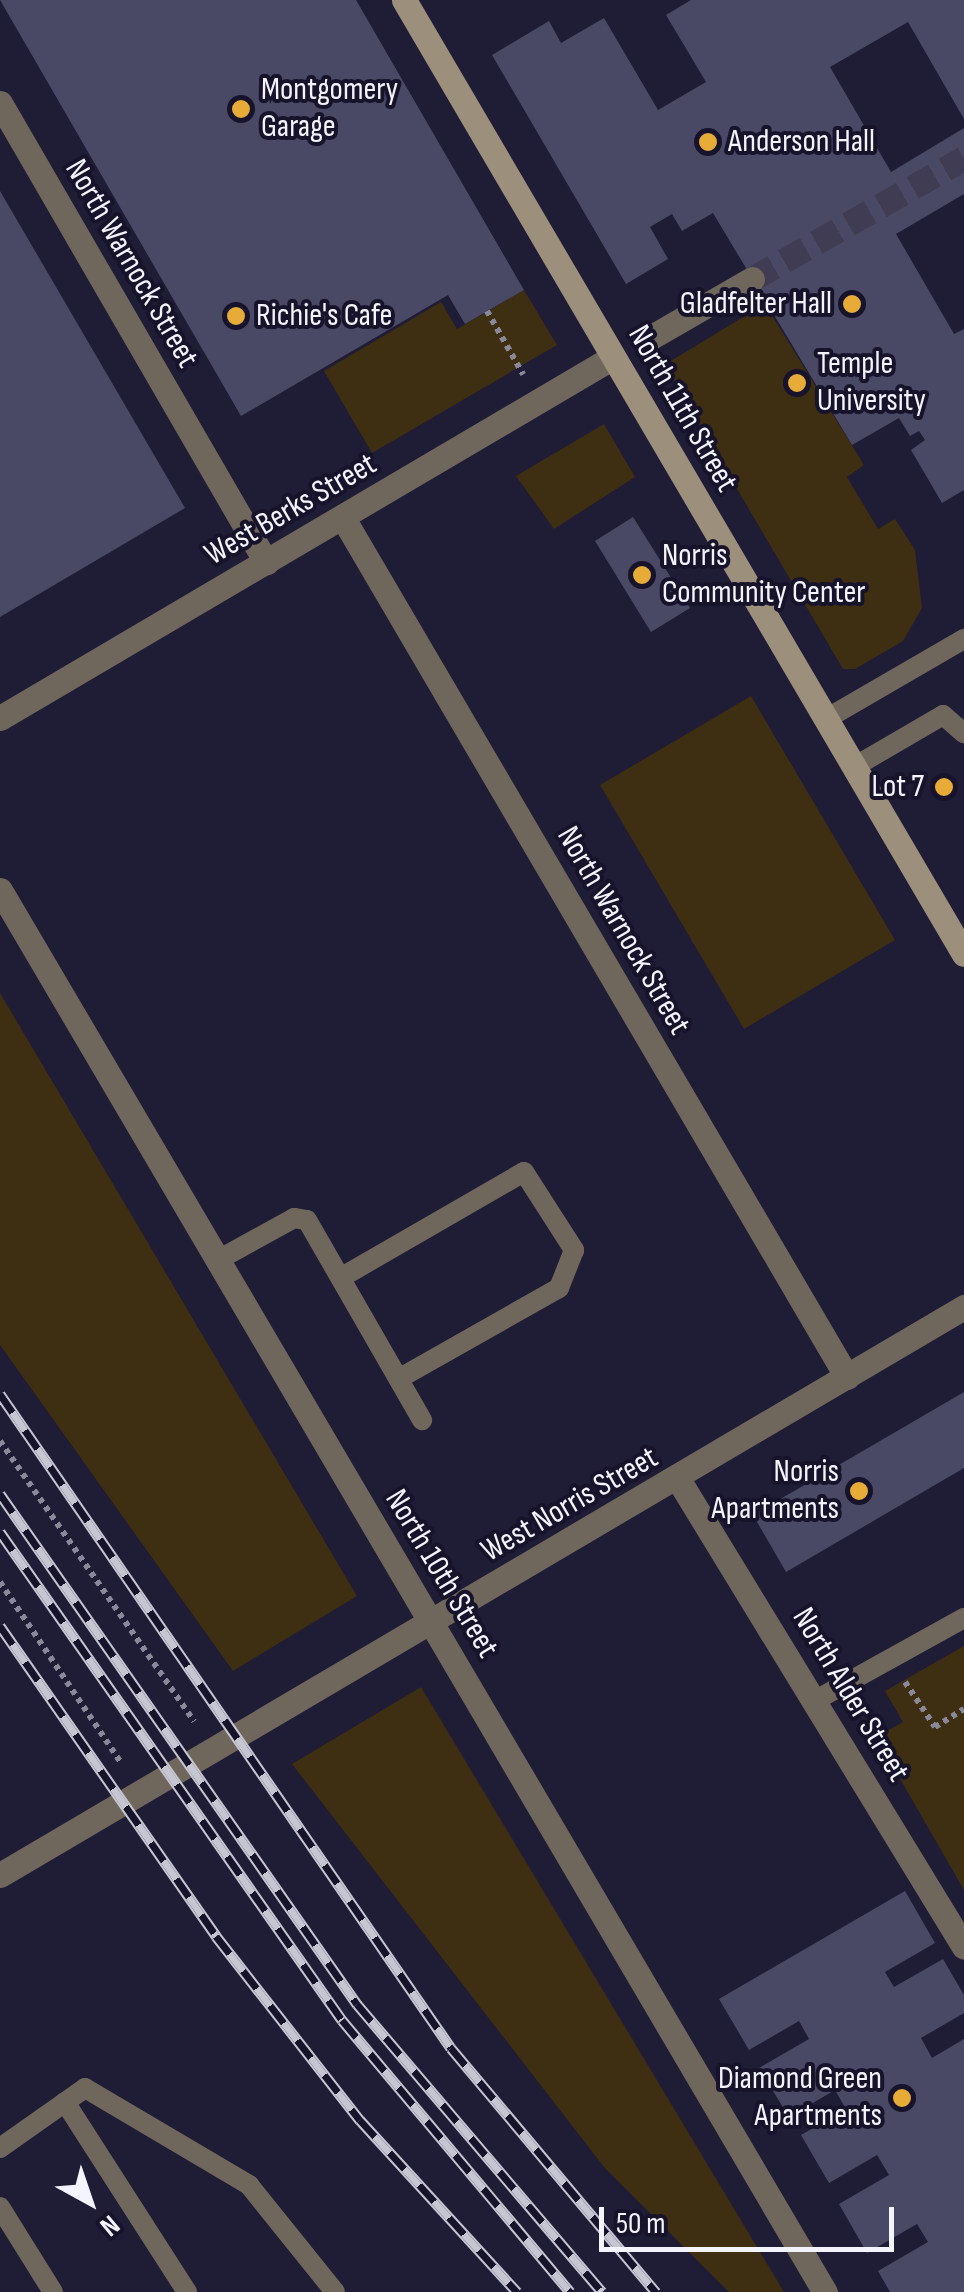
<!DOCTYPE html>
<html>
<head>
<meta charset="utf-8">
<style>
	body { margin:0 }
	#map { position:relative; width:964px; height:2292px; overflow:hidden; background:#1f1c35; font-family:"Sofia Sans Condensed",sans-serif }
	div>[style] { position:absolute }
	.green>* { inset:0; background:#3e2e12 }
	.building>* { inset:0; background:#4a4965 }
	.pedestrian-tunnel>* { height:25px; margin-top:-12.5px; transform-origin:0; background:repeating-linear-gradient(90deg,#3f3c53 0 25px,transparent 0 37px) }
	.path>* { height:6px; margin-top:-3px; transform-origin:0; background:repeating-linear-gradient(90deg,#8a899a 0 5px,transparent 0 10px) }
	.service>* { height:20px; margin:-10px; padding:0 10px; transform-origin:10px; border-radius:10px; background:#6f675b }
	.pedestrian>* { height:25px; margin:-12.5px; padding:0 12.5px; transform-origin:12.5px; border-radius:12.5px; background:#6f675b }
	.minor>* { height:25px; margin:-12.5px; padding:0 12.5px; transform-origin:12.5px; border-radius:12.5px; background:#6f675b }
	.secondary>* { height:25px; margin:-12.5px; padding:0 12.5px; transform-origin:12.5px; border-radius:12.5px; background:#9c907c }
	.rail>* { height:11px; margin-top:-5.5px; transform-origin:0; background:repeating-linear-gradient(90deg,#16132b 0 22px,#c6c6d3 0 44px); box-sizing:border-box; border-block:2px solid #c6c6d3 }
	.dots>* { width:28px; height:28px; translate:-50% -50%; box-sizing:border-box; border:5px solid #16132b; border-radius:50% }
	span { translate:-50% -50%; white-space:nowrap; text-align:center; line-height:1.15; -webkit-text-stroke:8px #16132b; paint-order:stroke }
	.poi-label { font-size:32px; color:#f4f4fe }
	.left { translate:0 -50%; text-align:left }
	.right { translate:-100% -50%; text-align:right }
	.street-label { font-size:32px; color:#f4f4fe }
	.north { position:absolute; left:40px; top:2152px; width:100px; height:100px; -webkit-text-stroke:8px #16132b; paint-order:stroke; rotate:140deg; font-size:28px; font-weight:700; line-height:40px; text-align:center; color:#f4f4fe }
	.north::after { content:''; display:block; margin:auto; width:35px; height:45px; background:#f4f4fe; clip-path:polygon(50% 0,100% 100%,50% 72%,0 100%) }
	.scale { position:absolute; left:599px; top:2207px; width:295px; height:45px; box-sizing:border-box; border:5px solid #f4f4fe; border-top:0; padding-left:12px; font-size:30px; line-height:35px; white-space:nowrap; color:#f4f4fe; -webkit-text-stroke:8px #16132b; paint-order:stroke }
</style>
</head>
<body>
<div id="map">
	<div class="green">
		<div style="clip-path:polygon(524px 290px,557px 345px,372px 453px,324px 371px,441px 302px,457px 329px)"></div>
		<div style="clip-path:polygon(765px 304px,864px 465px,847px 477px,878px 529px,895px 519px,915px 550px,922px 608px,903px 641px,855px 669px,843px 669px,664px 365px)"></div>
		<div style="clip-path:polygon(604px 424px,635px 477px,554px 529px,516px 476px)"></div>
		<div style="clip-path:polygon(751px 696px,895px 940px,744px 1029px,600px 785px)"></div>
		<div style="clip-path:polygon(0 993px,357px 1596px,233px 1671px,0 1345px)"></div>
		<div style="clip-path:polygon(964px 1646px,964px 1890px,876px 1737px,903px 1722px,885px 1691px)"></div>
		<div style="clip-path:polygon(421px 1687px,784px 2292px,729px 2292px,604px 2167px,292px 1764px)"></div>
	</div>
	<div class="building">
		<div style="clip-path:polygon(0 0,356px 0,524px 290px,465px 324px,448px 295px,241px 416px)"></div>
		<div style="clip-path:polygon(691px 0,964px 0,964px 119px,908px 22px,830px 67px,891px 172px,964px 128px,964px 194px,896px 234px,954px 334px,964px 329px,964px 490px,942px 503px,911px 450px,925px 440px,919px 431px,910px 436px,899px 418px,852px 445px,713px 213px,682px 231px,672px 214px,650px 227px,668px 259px,626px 284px,492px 55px,549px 21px,561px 43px,604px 18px,658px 110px,706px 82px,666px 15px)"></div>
		<div style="clip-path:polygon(0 191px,185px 508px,0 617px)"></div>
		<div style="clip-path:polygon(633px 517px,690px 608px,651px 632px,595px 541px)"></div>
		<div style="clip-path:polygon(964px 1392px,964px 1468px,786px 1572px,753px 1515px)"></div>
		<div style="clip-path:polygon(905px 1891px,935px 1943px,885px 1972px,894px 1987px,943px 1959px,964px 1995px,964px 2013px,921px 2038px,932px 2058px,964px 2039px,964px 2292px,890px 2292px,878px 2271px,928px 2242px,917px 2224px,867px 2253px,839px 2204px,889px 2175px,877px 2155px,829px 2183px,801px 2135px,846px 2109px,835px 2090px,789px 2117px,759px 2068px,809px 2039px,799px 2021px,749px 2050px,719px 1999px)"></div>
	</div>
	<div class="pedestrian-tunnel">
		<div style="left:752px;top:279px;width:244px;rotate:-29.7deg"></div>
	</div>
	<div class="path">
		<div style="left:487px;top:311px;width:73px;rotate:60.3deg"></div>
		<div style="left:0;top:1441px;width:341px;rotate:55.3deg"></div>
		<div style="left:0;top:1582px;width:218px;rotate:56.2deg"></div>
		<div style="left:905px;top:1682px;width:54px;rotate:56.3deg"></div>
		<div style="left:935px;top:1727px;width:34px;rotate:-32deg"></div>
	</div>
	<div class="service">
		<div style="left:826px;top:719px;width:160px;rotate:-30.1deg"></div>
		<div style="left:854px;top:767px;width:103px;rotate:-30.3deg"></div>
		<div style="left:943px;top:715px;width:28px;rotate:41deg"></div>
		<div style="left:218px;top:1260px;width:87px;rotate:-28.9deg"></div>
		<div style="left:294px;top:1218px;width:13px;rotate:9deg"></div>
		<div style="left:307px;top:1220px;width:231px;rotate:60.1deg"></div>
		<div style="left:342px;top:1277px;width:210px;rotate:-30deg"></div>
		<div style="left:524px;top:1172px;width:93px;rotate:57.3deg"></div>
		<div style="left:574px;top:1250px;width:41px;rotate:111.5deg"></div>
		<div style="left:559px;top:1288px;width:183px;rotate:150.5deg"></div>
		<div style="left:816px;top:1700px;width:169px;rotate:-29deg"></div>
		<div style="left:65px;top:2102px;width:226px;rotate:57.3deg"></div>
		<div style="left:0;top:2148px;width:104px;rotate:-35.2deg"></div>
		<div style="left:85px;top:2088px;width:191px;rotate:30.6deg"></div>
		<div style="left:249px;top:2185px;width:137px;rotate:51.2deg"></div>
		<div style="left:0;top:2207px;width:100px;rotate:58.1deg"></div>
	</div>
	<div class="pedestrian">
		<div style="left:648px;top:339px;width:120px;rotate:-30deg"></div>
	</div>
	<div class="minor">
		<div style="left:0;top:103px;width:531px;rotate:59.91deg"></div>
		<div style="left:343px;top:518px;width:996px;rotate:59.6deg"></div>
		<div style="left:0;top:718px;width:711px;rotate:-30.49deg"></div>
		<div style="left:0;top:890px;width:1627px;rotate:59.53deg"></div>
		<div style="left:678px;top:1479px;width:548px;rotate:58.57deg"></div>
		<div style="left:0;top:1875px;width:1119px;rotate:-30.51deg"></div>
	</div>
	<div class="secondary">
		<div style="left:404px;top:0;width:1106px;rotate:59.59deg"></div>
	</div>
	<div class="rail">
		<div style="left:0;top:1394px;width:794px;rotate:55.41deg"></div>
		<div style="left:451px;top:2048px;width:319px;rotate:50deg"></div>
		<div style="left:0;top:1494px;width:623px;rotate:55.01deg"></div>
		<div style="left:357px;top:2004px;width:378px;rotate:49.6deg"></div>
		<div style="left:0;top:1532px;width:596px;rotate:54.98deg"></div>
		<div style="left:342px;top:2020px;width:355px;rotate:50deg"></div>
		<div style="left:0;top:1626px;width:378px;rotate:55.1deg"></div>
		<div style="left:216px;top:1936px;width:234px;rotate:52deg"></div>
		<div style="left:360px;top:2120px;width:233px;rotate:47.6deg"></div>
	</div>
	<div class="dots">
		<div style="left:241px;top:109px;background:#e7ac37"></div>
		<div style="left:708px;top:142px;background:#e7ac37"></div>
		<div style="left:852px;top:304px;background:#e7ac37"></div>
		<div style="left:236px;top:316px;background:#e7ac37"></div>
		<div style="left:797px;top:383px;background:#e7ac37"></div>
		<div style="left:642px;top:575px;background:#e7ac37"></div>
		<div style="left:944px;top:787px;background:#e7ac37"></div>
		<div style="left:859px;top:1491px;background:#e7ac37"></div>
		<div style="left:902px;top:2098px;background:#e7ac37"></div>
	</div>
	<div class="poi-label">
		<span class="left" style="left:261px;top:109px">Montgomery<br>Garage</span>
		<span class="left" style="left:728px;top:142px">Anderson Hall</span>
		<span class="right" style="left:832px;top:304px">Gladfelter Hall</span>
		<span class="left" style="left:256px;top:316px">Richie's Cafe</span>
		<span class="left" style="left:817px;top:383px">Temple<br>University</span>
		<span class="left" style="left:662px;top:575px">Norris<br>Community Center</span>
		<span class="right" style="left:924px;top:787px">Lot 7</span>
		<span class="right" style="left:839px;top:1491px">Norris<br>Apartments</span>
		<span class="right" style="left:882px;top:2098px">Diamond Green<br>Apartments</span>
	</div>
	<div class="street-label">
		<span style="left:131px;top:264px;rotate:60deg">North Warnock Street</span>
		<span style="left:682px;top:409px;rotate:60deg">North 11th Street</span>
		<span style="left:291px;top:510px;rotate:-30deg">West Berks Street</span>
		<span style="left:623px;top:931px;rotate:60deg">North Warnock Street</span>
		<span style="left:570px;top:1505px;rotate:-30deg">West Norris Street</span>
		<span style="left:441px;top:1574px;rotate:59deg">North 10th Street</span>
		<span style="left:850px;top:1695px;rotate:59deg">North Alder Street</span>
	</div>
	<div class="north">N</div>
	<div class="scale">50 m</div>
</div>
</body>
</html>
